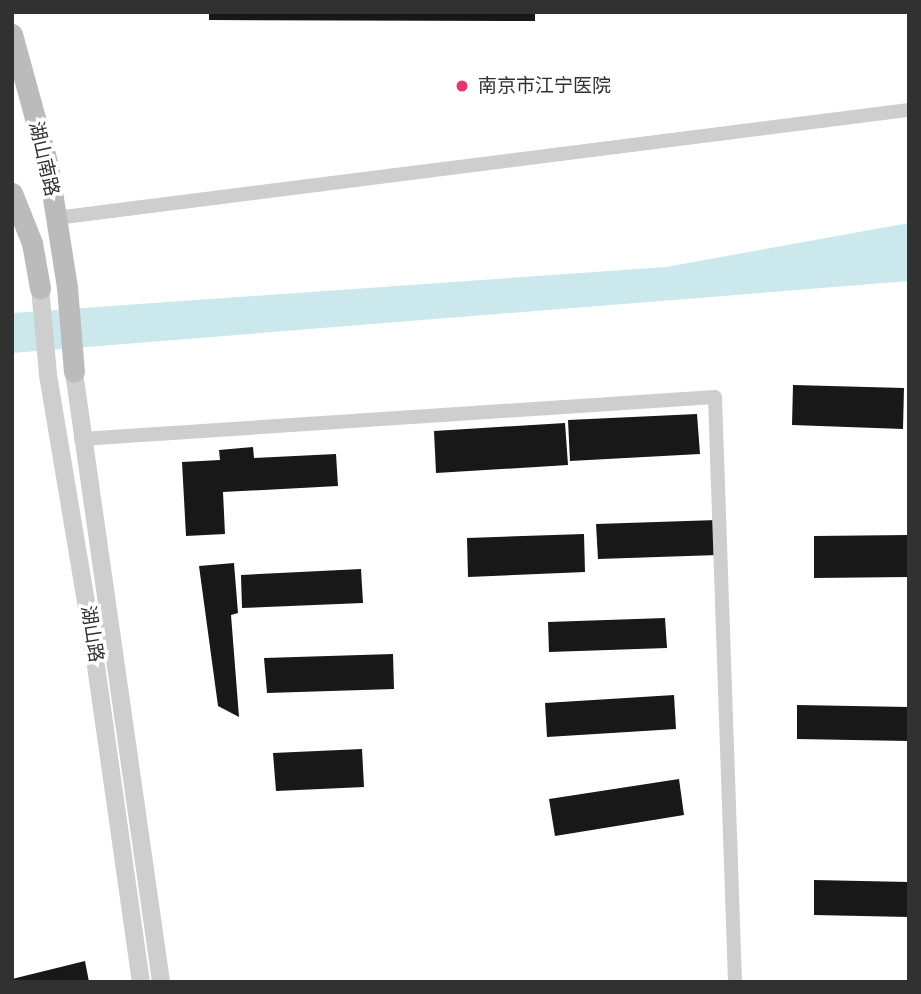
<!DOCTYPE html>
<html>
<head>
<meta charset="utf-8">
<style>
	body { margin:0 }
	#map { position:relative; width:921px; height:994px; overflow:hidden; background:#fff; font-family:Roboto,"Noto Sans SC",sans-serif }
	div>[style] { position:absolute }
	.water>* { inset:0; background:#cbe9ed }
	.building>* { inset:0; background:#181818 }
	.minor>* { height:14px; margin:-7px; padding:0 7px; transform-origin:7px; border-radius:7px; background:#cecece }
	.tertiary>* { height:18px; margin:-9px; padding:0 9px; transform-origin:9px; border-radius:9px; background:#cecece }
	.secondary>* { height:21px; margin:-10.5px; padding:0 10.5px; transform-origin:10.5px; border-radius:10.5px; background:#bbb }
	.dots>* { width:19px; height:19px; translate:-50% -50%; box-sizing:border-box; border:4px solid #fff; border-radius:50% }
	span { translate:-50% -50%; white-space:nowrap; text-align:center; line-height:1.15; -webkit-text-stroke:7px #fff; paint-order:stroke }
	.poi-label { font-size:19px; color:#313131 }
	.left { translate:0 -50%; text-align:left }
	.street-label { font-size:19px; color:#313131 }
	.frame { position:absolute; inset:0; border:14px solid #313131; pointer-events:none }
</style>
</head>
<body>
<div id="map">
	<div class="water">
		<div style="clip-path:polygon(909px 223px,909px 281px,12px 353px,12px 313px,666px 267px)"></div>
	</div>
	<div class="building">
		<div style="clip-path:polygon(209px 12px,535px 12px,535px 21px,209px 20px)"></div>
		<div style="clip-path:polygon(793px 385px,904px 388px,903px 429px,792px 425px)"></div>
		<div style="clip-path:polygon(697px 414px,700px 454px,570px 461px,568px 420px)"></div>
		<div style="clip-path:polygon(565px 423px,568px 465px,436px 473px,434px 431px)"></div>
		<div style="clip-path:polygon(253px 447px,254px 458px,336px 454px,338px 486px,223px 492px,225px 534px,186px 536px,182px 462px,220px 460px,219px 450px)"></div>
		<div style="clip-path:polygon(717px 520px,718px 555px,598px 559px,596px 524px)"></div>
		<div style="clip-path:polygon(584px 534px,585px 572px,468px 577px,467px 538px)"></div>
		<div style="clip-path:polygon(909px 535px,909px 577px,814px 578px,814px 536px)"></div>
		<div style="clip-path:polygon(234px 563px,238px 613px,231px 615px,239px 717px,218px 706px,199px 566px)"></div>
		<div style="clip-path:polygon(361px 569px,363px 603px,242px 608px,241px 575px)"></div>
		<div style="clip-path:polygon(665px 618px,667px 648px,549px 652px,548px 622px)"></div>
		<div style="clip-path:polygon(393px 654px,394px 689px,267px 693px,264px 658px)"></div>
		<div style="clip-path:polygon(674px 695px,676px 729px,547px 737px,545px 703px)"></div>
		<div style="clip-path:polygon(797px 705px,909px 707px,909px 741px,797px 739px)"></div>
		<div style="clip-path:polygon(362px 749px,364px 787px,276px 791px,273px 753px)"></div>
		<div style="clip-path:polygon(679px 779px,684px 815px,555px 836px,549px 799px)"></div>
		<div style="clip-path:polygon(814px 880px,909px 882px,909px 917px,814px 915px)"></div>
		<div style="clip-path:polygon(85px 961px,89px 982px,12px 982px,12px 979px)"></div>
	</div>
	<div class="minor">
		<div style="left:56px;top:218px;width:860px;rotate:-7.22deg"></div>
		<div style="left:81px;top:439px;width:635px;rotate:-3.79deg"></div>
		<div style="left:715px;top:397px;width:585px;rotate:88.04deg"></div>
	</div>
	<div class="tertiary">
		<div style="left:40px;top:288px;width:87px;rotate:84.7deg"></div>
		<div style="left:48px;top:375px;width:260px;rotate:80.5deg"></div>
		<div style="left:91px;top:631px;width:355px;rotate:81.9deg"></div>
		<div style="left:74px;top:372px;width:616px;rotate:81.88deg"></div>
	</div>
	<div class="secondary">
		<div style="left:12px;top:34px;width:137px;rotate:74.7deg"></div>
		<div style="left:48px;top:166px;width:122px;rotate:81.1deg"></div>
		<div style="left:67px;top:287px;width:85px;rotate:85.3deg"></div>
		<div style="left:12px;top:193px;width:54px;rotate:68.2deg"></div>
		<div style="left:32px;top:243px;width:46px;rotate:79.9deg"></div>
	</div>
	<div class="dots">
		<div style="left:462px;top:86px;background:#e73370"></div>
	</div>
	<div class="poi-label">
		<span class="left" style="left:478px;top:86px">南京市江宁医院</span>
	</div>
	<div class="street-label">
		<span style="left:44px;top:159px;rotate:77deg">湖山南路</span>
		<span style="left:92px;top:634px;rotate:81deg">湖山路</span>
	</div>
	<div class="frame"></div>
</div>
</body>
</html>
